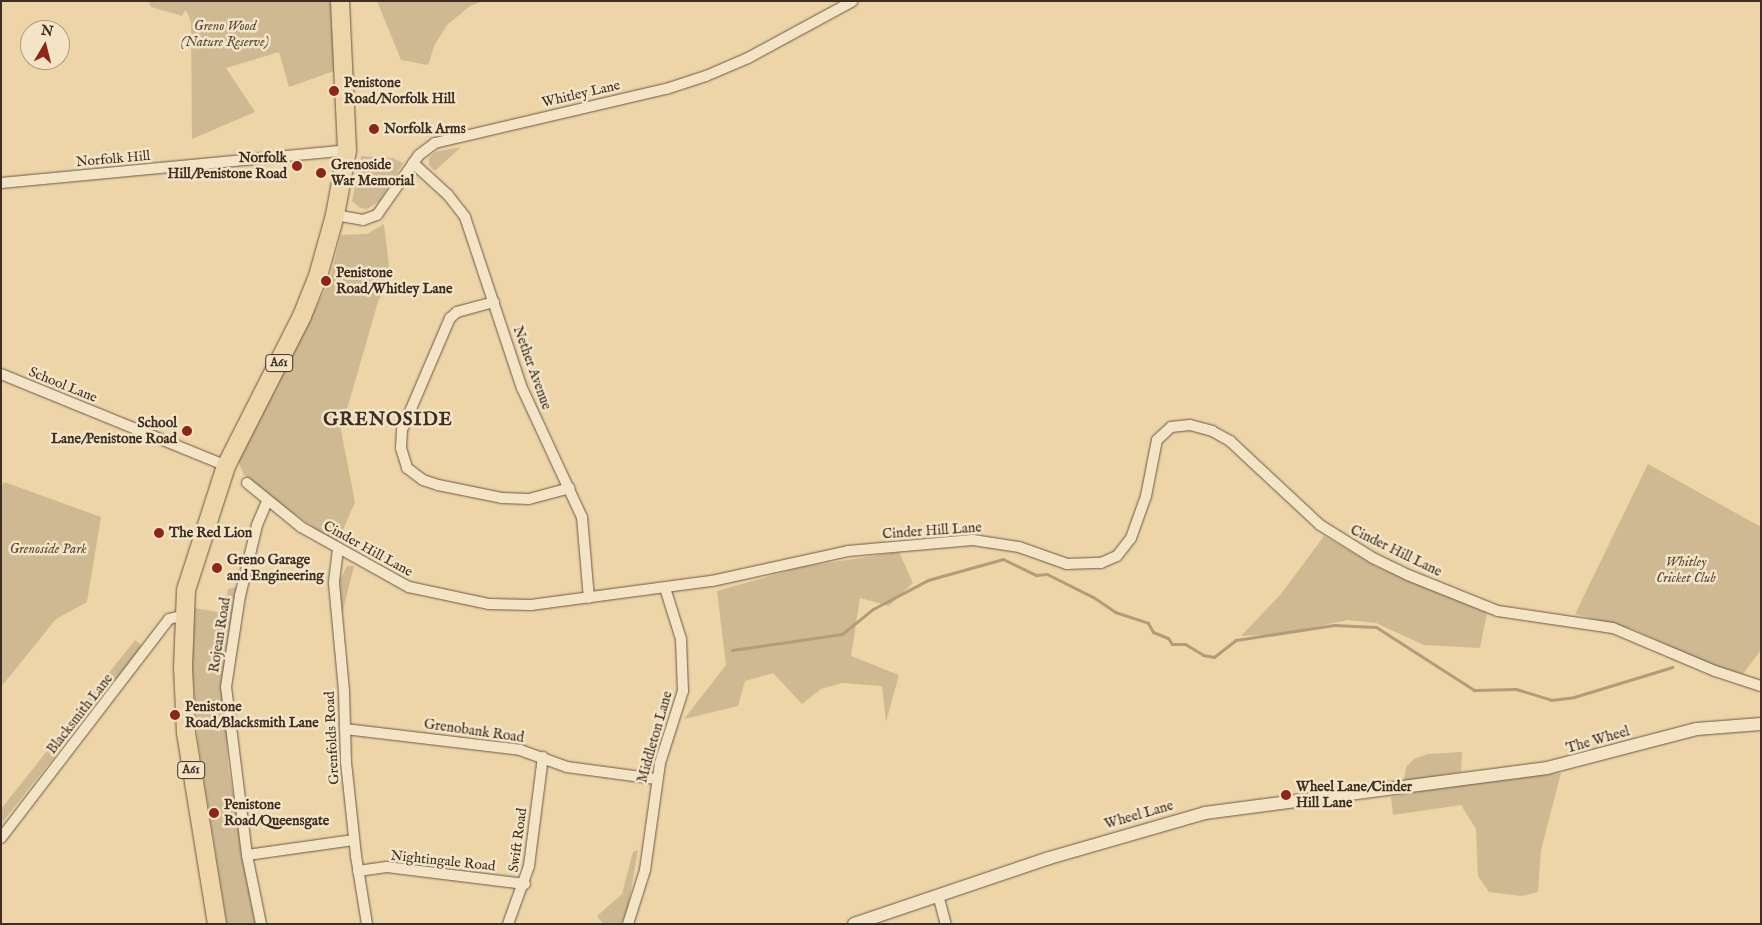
<!DOCTYPE html>
<html>
<head>
<meta charset="utf-8">
<style>
	body { margin:0 }
	#map { position:relative; width:1762px; height:925px; overflow:hidden; background:#edd5a8; font-family:"IM FELL English",serif }
	div>[style] { position:absolute }
	.green>* { inset:0; background:#cfb992 }
	.stream>* { height:3px; margin:-1.5px; padding:0 1.5px; transform-origin:1.5px; border-radius:1.5px; background:#b29c7b }
	.roads { filter:drop-shadow(0 0 1px #6a5846) drop-shadow(0 0 1px #6a5846) }
	.minor>* { height:10px; margin:-5px; padding:0 5px; transform-origin:5px; border-radius:5px; background:#f3e4c6 }
	.tertiary>* { height:12px; margin:-6px; padding:0 6px; transform-origin:6px; border-radius:6px; background:#f3e4c6 }
	.trunk>* { height:18px; margin:-9px; padding:0 9px; transform-origin:9px; border-radius:9px; background:#edd5a8 }
	.dots>* { width:14px; height:14px; translate:-50% -50%; box-sizing:border-box; border:2px solid #f3e4c6; border-radius:50% }
	span { translate:-50% -50%; white-space:nowrap; text-align:center; line-height:1.15; -webkit-text-stroke:5px #f3e4c6; paint-order:stroke }
	.shield-label span { padding:1px 4px; background:#f3e4c6; border:1px solid; border-radius:4px; -webkit-text-stroke-width:0 }
	.shield-label { font-size:12px; color:#3e2e25; font-weight:700 }
	.park-label { font-size:14px; color:#5b4a3b; font-style:italic }
	.poi-label { font-size:14px; color:#3e2e25; font-weight:700 }
	.left { translate:0 -50%; text-align:left }
	.right { translate:-100% -50%; text-align:right }
	.street-label { font-size:14px; color:#3e2e25 }
	.district-label { font-size:19px; color:#3e2e25; font-weight:700; letter-spacing:1px }
	.frame { position:absolute; inset:0; border:2px solid #3e2e25; pointer-events:none }
	.north { position:absolute; left:20px; top:20px; width:50px; height:50px; box-sizing:border-box; background:#f3e4c6; border:1px solid #ab9b86; border-radius:50%; rotate:8deg; font-size:14px; font-weight:700; line-height:20px; text-align:center; color:#3e2e25 }
	.north::after { content:''; display:block; margin:auto; width:18px; height:22px; background:#8f2418; clip-path:polygon(50% 0,100% 100%,50% 72%,0 100%) }
</style>
</head>
<body>
<div id="map">
	<div class="green">
		<div style="clip-path:polygon(148px 1px,333px 1px,334px 71px,289px 87px,279px 52px,226px 68px,255px 112px,192px 139px,191px 22px,186px 10px,182px 16px,151px 7px)"></div>
		<div style="clip-path:polygon(377px 1px,483px 1px,470px 6px,447px 25px,435px 44px,428px 65px,401px 60px)"></div>
		<div style="clip-path:polygon(461px 147px,435px 171px,429px 165px,429px 158px,435px 152px)"></div>
		<div style="clip-path:polygon(361px 156px,393px 158px,403px 163px,380px 201px,367px 209px,360px 208px,352px 201px)"></div>
		<div style="clip-path:polygon(384px 224px,390px 275px,378px 302px,341px 430px,355px 502px,337px 544px,261px 490px,244px 475px,238px 461px,329px 282px,341px 235px,367px 234px)"></div>
		<div style="clip-path:polygon(1648px 464px,1761px 527px,1761px 650px,1743px 674px,1711px 665px,1635px 630px,1575px 614px)"></div>
		<div style="clip-path:polygon(4px 482px,101px 517px,87px 602px,56px 619px,1px 687px,1px 487px)"></div>
		<div style="clip-path:polygon(1324px 536px,1377px 567px,1487px 613px,1480px 648px,1424px 645px,1376px 623px,1348px 620px,1280px 634px,1241px 636px,1281px 594px)"></div>
		<div style="clip-path:polygon(899px 552px,913px 583px,889px 606px,860px 598px,851px 656px,899px 675px,886px 722px,882px 686px,842px 683px,821px 689px,802px 704px,773px 673px,745px 681px,738px 706px,684px 719px,726px 665px,717px 591px,802px 567px)"></div>
		<div style="clip-path:polygon(347px 566px,354px 566px,342px 614px,340px 580px)"></div>
		<div style="clip-path:polygon(237px 587px,224px 669px,228px 766px,257px 924px,227px 924px,198px 741px,191px 649px,194px 608px,224px 613px,228px 589px)"></div>
		<div style="clip-path:polygon(135px 640px,142px 646px,1px 824px,1px 809px)"></div>
		<div style="clip-path:polygon(1462px 752px,1461px 772px,1404px 781px,1406px 767px,1414px 759px,1428px 754px)"></div>
		<div style="clip-path:polygon(1561px 773px,1541px 850px,1538px 892px,1522px 896px,1489px 892px,1478px 876px,1476px 829px,1461px 805px,1393px 815px,1391px 797px,1460px 783px)"></div>
		<div style="clip-path:polygon(638px 850px,627px 913px,621px 924px,603px 924px,597px 916px,622px 894px,633px 852px)"></div>
	</div>
	<div class="stream">
		<div style="left:732px;top:650px;width:111px;rotate:-8.3deg"></div>
		<div style="left:842px;top:634px;width:40px;rotate:-39deg"></div>
		<div style="left:873px;top:609px;width:62px;rotate:-27.8deg"></div>
		<div style="left:928px;top:580px;width:78px;rotate:-15.6deg"></div>
		<div style="left:1003px;top:559px;width:37px;rotate:26deg"></div>
		<div style="left:1036px;top:575px;width:11px;rotate:-5deg"></div>
		<div style="left:1047px;top:574px;width:51px;rotate:26.6deg"></div>
		<div style="left:1093px;top:597px;width:27px;rotate:34deg"></div>
		<div style="left:1115px;top:612px;width:35px;rotate:18deg"></div>
		<div style="left:1148px;top:623px;width:10px;rotate:61deg"></div>
		<div style="left:1153px;top:632px;width:16px;rotate:22deg"></div>
		<div style="left:1168px;top:638px;width:7px;rotate:56deg"></div>
		<div style="left:1172px;top:644px;width:13px"></div>
		<div style="left:1185px;top:644px;width:21px;rotate:31deg"></div>
		<div style="left:1203px;top:655px;width:11px;rotate:10deg"></div>
		<div style="left:1214px;top:657px;width:28px;rotate:-38deg"></div>
		<div style="left:1236px;top:640px;width:99px;rotate:-8.7deg"></div>
		<div style="left:1334px;top:625px;width:42px;rotate:2.7deg"></div>
		<div style="left:1376px;top:627px;width:117px;rotate:32.7deg"></div>
		<div style="left:1474px;top:690px;width:42px;rotate:-1.4deg"></div>
		<div style="left:1516px;top:689px;width:37px;rotate:17deg"></div>
		<div style="left:1551px;top:700px;width:23px;rotate:-7deg"></div>
		<div style="left:1574px;top:697px;width:103px;rotate:-16.9deg"></div>
	</div>
	<div class="roads">
		<div class="minor">
			<div style="left:413px;top:163px;width:47px;rotate:42.4deg"></div>
			<div style="left:448px;top:195px;width:28px;rotate:52deg"></div>
			<div style="left:465px;top:217px;width:180px;rotate:71.6deg"></div>
			<div style="left:522px;top:388px;width:142px;rotate:65.1deg"></div>
			<div style="left:582px;top:517px;width:81px;rotate:85.1deg"></div>
			<div style="left:1px;top:183px;width:348px;rotate:-5.4deg"></div>
			<div style="left:335px;top:215px;width:28px;rotate:10deg"></div>
			<div style="left:363px;top:220px;width:15px;rotate:-20deg"></div>
			<div style="left:377px;top:215px;width:73px;rotate:-55deg"></div>
			<div style="left:419px;top:155px;width:20px;rotate:-37deg"></div>
			<div style="left:435px;top:143px;width:237px;rotate:-13.2deg"></div>
			<div style="left:666px;top:89px;width:42px;rotate:-18deg"></div>
			<div style="left:706px;top:76px;width:46px;rotate:-23.2deg"></div>
			<div style="left:748px;top:58px;width:119px;rotate:-28.5deg"></div>
			<div style="left:494px;top:302px;width:38px;rotate:165deg"></div>
			<div style="left:457px;top:312px;width:9px;rotate:139deg"></div>
			<div style="left:450px;top:318px;width:122px;rotate:113.2deg"></div>
			<div style="left:402px;top:430px;width:18px;rotate:93deg"></div>
			<div style="left:401px;top:448px;width:21px;rotate:73deg"></div>
			<div style="left:407px;top:468px;width:20px;rotate:37deg"></div>
			<div style="left:423px;top:480px;width:16px;rotate:18deg"></div>
			<div style="left:438px;top:485px;width:65px;rotate:11.5deg"></div>
			<div style="left:502px;top:498px;width:27px;rotate:2deg"></div>
			<div style="left:529px;top:499px;width:42px;rotate:-15deg"></div>
			<div style="left:1px;top:374px;width:243px;rotate:22.2deg"></div>
			<div style="left:247px;top:483px;width:70px;rotate:39.2deg"></div>
			<div style="left:301px;top:527px;width:124px;rotate:29.1deg"></div>
			<div style="left:409px;top:587px;width:82px;rotate:12deg"></div>
			<div style="left:489px;top:604px;width:42px;rotate:1.4deg"></div>
			<div style="left:531px;top:605px;width:183px;rotate:-7.6deg"></div>
			<div style="left:712px;top:581px;width:139px;rotate:-12.4deg"></div>
			<div style="left:848px;top:551px;width:125px;rotate:-5deg"></div>
			<div style="left:973px;top:540px;width:47px;rotate:8.7deg"></div>
			<div style="left:1019px;top:547px;width:51px;rotate:19.5deg"></div>
			<div style="left:1067px;top:564px;width:34px;rotate:-2deg"></div>
			<div style="left:1101px;top:563px;width:17px;rotate:-24deg"></div>
			<div style="left:1117px;top:556px;width:23px;rotate:-52deg"></div>
			<div style="left:1131px;top:538px;width:45px;rotate:-70.3deg"></div>
			<div style="left:1146px;top:496px;width:57px;rotate:-78.9deg"></div>
			<div style="left:1157px;top:440px;width:19px;rotate:-43deg"></div>
			<div style="left:1171px;top:427px;width:19px;rotate:-6deg"></div>
			<div style="left:1190px;top:425px;width:23px;rotate:15deg"></div>
			<div style="left:1212px;top:431px;width:21px;rotate:29deg"></div>
			<div style="left:1230px;top:441px;width:123px;rotate:43deg"></div>
			<div style="left:1320px;top:525px;width:62px;rotate:31.9deg"></div>
			<div style="left:1373px;top:558px;width:39px;rotate:26deg"></div>
			<div style="left:1408px;top:575px;width:97px;rotate:21.8deg"></div>
			<div style="left:1498px;top:611px;width:116px;rotate:8.4deg"></div>
			<div style="left:1613px;top:628px;width:111px;rotate:22.9deg"></div>
			<div style="left:1715px;top:671px;width:48px;rotate:18.1deg"></div>
			<div style="left:338px;top:549px;width:34px;rotate:97deg"></div>
			<div style="left:334px;top:583px;width:108px;rotate:84.7deg"></div>
			<div style="left:344px;top:691px;width:71px;rotate:88.4deg"></div>
			<div style="left:346px;top:762px;width:95px;rotate:83.9deg"></div>
			<div style="left:356px;top:856px;width:69px;rotate:80.8deg"></div>
			<div style="left:345px;top:729px;width:176px;rotate:6.8deg"></div>
			<div style="left:520px;top:750px;width:50px;rotate:19.9deg"></div>
			<div style="left:567px;top:767px;width:90px;rotate:7.7deg"></div>
			<div style="left:1px;top:838px;width:276px;rotate:-52.5deg"></div>
			<div style="left:169px;top:619px;width:16px;rotate:-14deg"></div>
			<div style="left:247px;top:855px;width:108px;rotate:-8deg"></div>
			<div style="left:358px;top:871px;width:29px;rotate:-8deg"></div>
			<div style="left:387px;top:867px;width:139px;rotate:7deg"></div>
			<div style="left:938px;top:895px;width:30px;rotate:75deg"></div>
			<div style="left:261px;top:924px;width:70px;rotate:-101.5deg"></div>
			<div style="left:247px;top:855px;width:169px;rotate:-97.1deg"></div>
			<div style="left:226px;top:687px;width:92px;rotate:-81.3deg"></div>
			<div style="left:240px;top:596px;width:73px;rotate:-76.5deg"></div>
			<div style="left:257px;top:525px;width:25px;rotate:-67deg"></div>
			<div style="left:508px;top:924px;width:62px;rotate:-70.1deg"></div>
			<div style="left:529px;top:866px;width:110px;rotate:-82.7deg"></div>
			<div style="left:628px;top:924px;width:57px;rotate:-72.5deg"></div>
			<div style="left:645px;top:870px;width:108px;rotate:-82deg"></div>
			<div style="left:660px;top:763px;width:76px;rotate:-72.3deg"></div>
			<div style="left:683px;top:691px;width:52px;rotate:-92.2deg"></div>
			<div style="left:681px;top:639px;width:53px;rotate:-107.4deg"></div>
		</div>
		<div class="tertiary">
			<div style="left:854px;top:924px;width:206px;rotate:-18.7deg"></div>
			<div style="left:1049px;top:858px;width:162px;rotate:-16.1deg"></div>
			<div style="left:1205px;top:813px;width:345px;rotate:-7.5deg"></div>
			<div style="left:1547px;top:768px;width:155px;rotate:-14.6deg"></div>
			<div style="left:1697px;top:729px;width:64px;rotate:-4.5deg"></div>
		</div>
		<div class="trunk">
			<div style="left:217px;top:924px;width:193px;rotate:-99.2deg"></div>
			<div style="left:186px;top:733px;width:65px;rotate:-92.6deg"></div>
			<div style="left:183px;top:668px;width:78px;rotate:-87.8deg"></div>
			<div style="left:186px;top:590px;width:130px;rotate:-72.1deg"></div>
			<div style="left:226px;top:466px;width:168px;rotate:-63.1deg"></div>
			<div style="left:302px;top:316px;width:43px;rotate:-68.2deg"></div>
			<div style="left:318px;top:276px;width:63px;rotate:-74.4deg"></div>
			<div style="left:335px;top:215px;width:66px;rotate:-79.5deg"></div>
			<div style="left:347px;top:150px;width:149px;rotate:-92.7deg"></div>
		</div>
	</div>
	<div class="dots">
		<div style="left:334px;top:91px;background:#8f2418"></div>
		<div style="left:374px;top:129px;background:#8f2418"></div>
		<div style="left:297px;top:166px;background:#8f2418"></div>
		<div style="left:321px;top:173px;background:#8f2418"></div>
		<div style="left:326px;top:281px;background:#8f2418"></div>
		<div style="left:187px;top:431px;background:#8f2418"></div>
		<div style="left:159px;top:533px;background:#8f2418"></div>
		<div style="left:217px;top:568px;background:#8f2418"></div>
		<div style="left:175px;top:715px;background:#8f2418"></div>
		<div style="left:1286px;top:795px;background:#8f2418"></div>
		<div style="left:214px;top:813px;background:#8f2418"></div>
	</div>
	<div class="shield-label">
		<span style="left:279px;top:363px">A61</span>
		<span style="left:191px;top:770px">A61</span>
	</div>
	<div class="park-label">
		<span style="left:225px;top:34px">Greno Wood<br>(Nature Reserve)</span>
		<span style="left:48px;top:549px">Grenoside Park</span>
		<span style="left:1686px;top:570px">Whitley<br>Cricket Club</span>
	</div>
	<div class="poi-label">
		<span class="left" style="left:344px;top:91px">Penistone<br>Road/Norfolk Hill</span>
		<span class="left" style="left:384px;top:129px">Norfolk Arms</span>
		<span class="right" style="left:287px;top:166px">Norfolk<br>Hill/Penistone Road</span>
		<span class="left" style="left:331px;top:173px">Grenoside<br>War Memorial</span>
		<span class="left" style="left:336px;top:281px">Penistone<br>Road/Whitley Lane</span>
		<span class="right" style="left:177px;top:431px">School<br>Lane/Penistone Road</span>
		<span class="left" style="left:169px;top:533px">The Red Lion</span>
		<span class="left" style="left:227px;top:568px">Greno Garage<br>and Engineering</span>
		<span class="left" style="left:185px;top:715px">Penistone<br>Road/Blacksmith Lane</span>
		<span class="left" style="left:1296px;top:795px">Wheel Lane/Cinder<br>Hill Lane</span>
		<span class="left" style="left:224px;top:813px">Penistone<br>Road/Queensgate</span>
	</div>
	<div class="street-label">
		<span style="left:581px;top:94px;rotate:-13deg">Whitley Lane</span>
		<span style="left:113px;top:159px;rotate:-5deg">Norfolk Hill</span>
		<span style="left:532px;top:368px;rotate:70deg">Nether Avenue</span>
		<span style="left:63px;top:385px;rotate:22deg">School Lane</span>
		<span style="left:932px;top:531px;rotate:-4deg">Cinder Hill Lane</span>
		<span style="left:368px;top:549px;rotate:29deg">Cinder Hill Lane</span>
		<span style="left:1396px;top:551px;rotate:26deg">Cinder Hill Lane</span>
		<span style="left:220px;top:635px;rotate:-81deg">Rojean Road</span>
		<span style="left:80px;top:714px;rotate:-52deg">Blacksmith Lane</span>
		<span style="left:474px;top:731px;rotate:8deg">Grenobank Road</span>
		<span style="left:655px;top:737px;rotate:-74deg">Middleton Lane</span>
		<span style="left:332px;top:738px;rotate:-93deg">Grenfolds Road</span>
		<span style="left:1598px;top:740px;rotate:-16deg">The Wheel</span>
		<span style="left:1139px;top:815px;rotate:-16deg">Wheel Lane</span>
		<span style="left:518px;top:840px;rotate:-82deg">Swift Road</span>
		<span style="left:443px;top:861px;rotate:6deg">Nightingale Road</span>
	</div>
	<div class="district-label">
		<span style="left:388px;top:421px">GRENOSIDE</span>
	</div>
	<div class="frame"></div>
	<div class="north">N</div>
</div>
</body>
</html>
